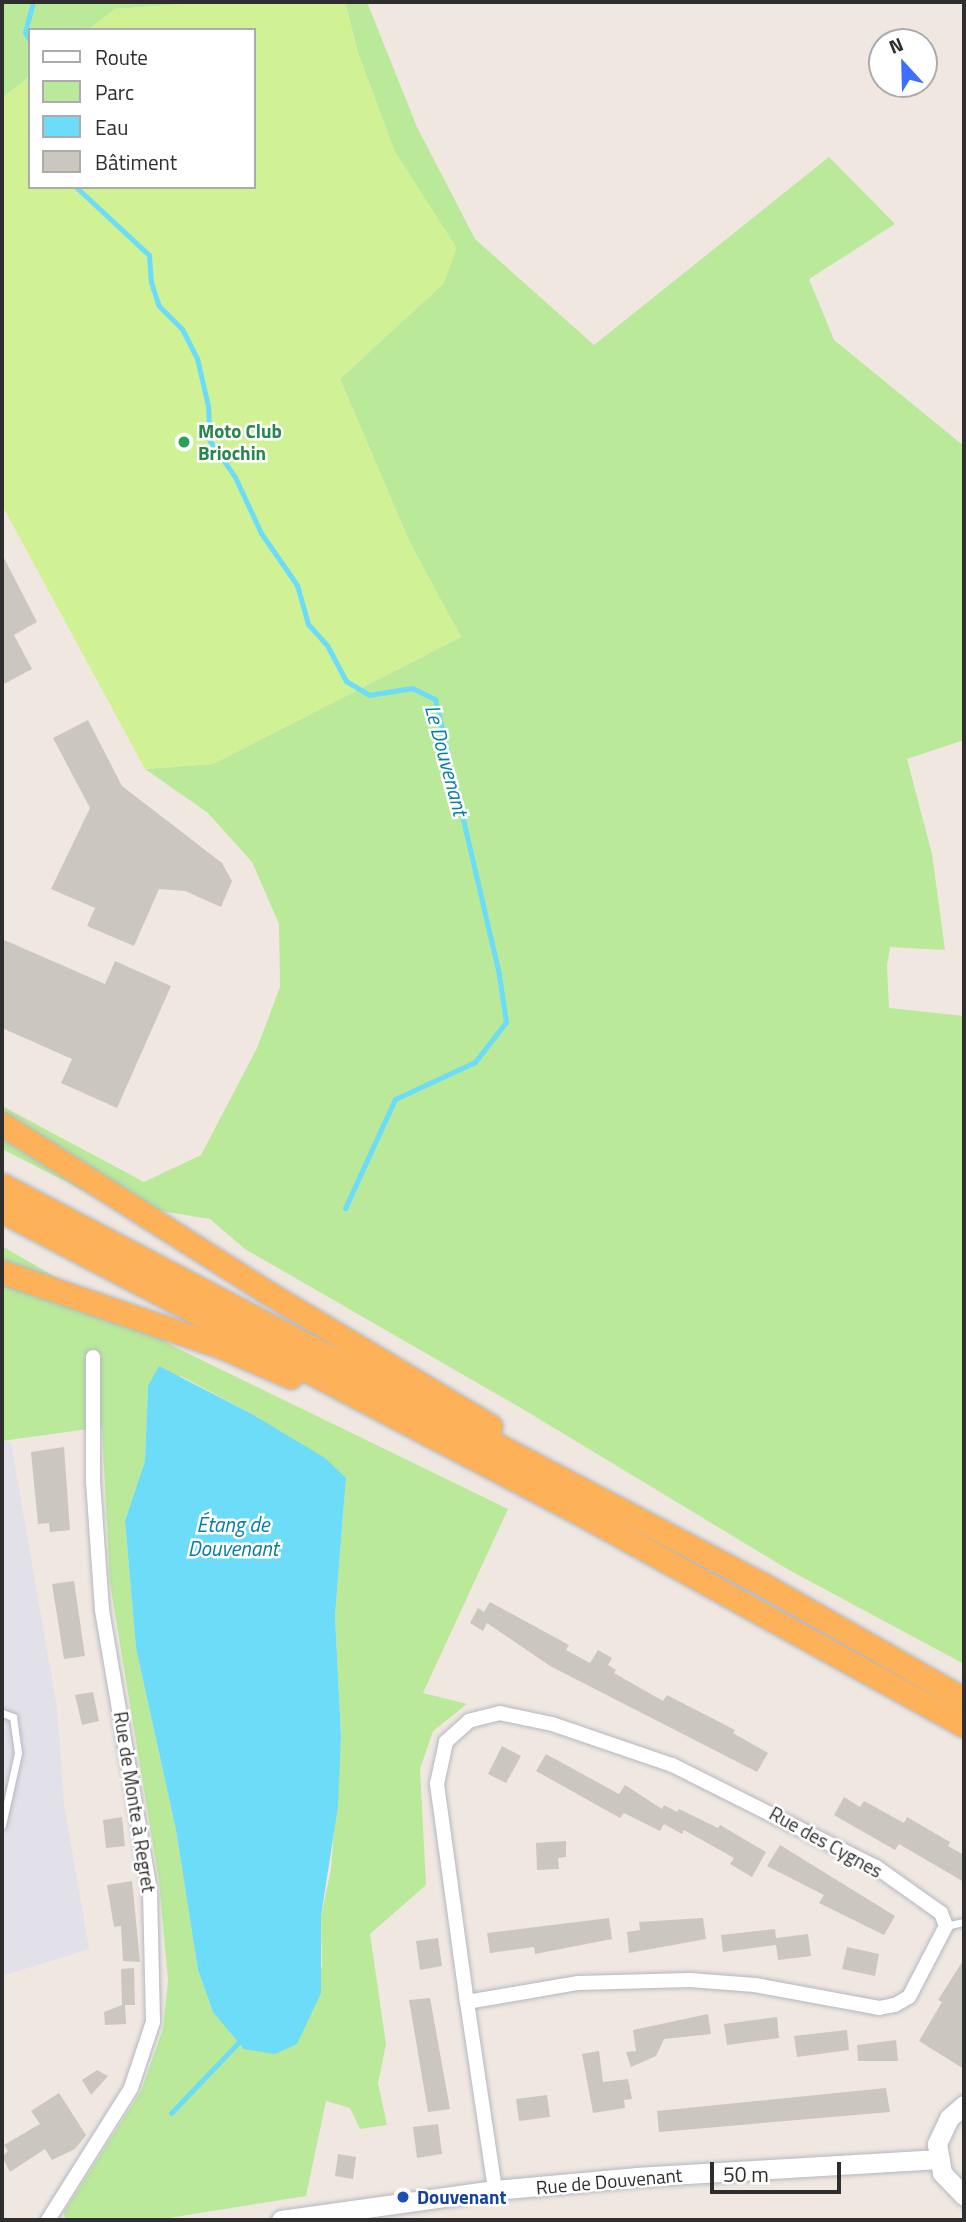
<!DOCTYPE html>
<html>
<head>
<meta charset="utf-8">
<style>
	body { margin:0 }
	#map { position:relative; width:966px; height:2222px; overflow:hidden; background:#f0e8e0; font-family:"Titillium Web",sans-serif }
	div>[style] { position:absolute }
	.industrial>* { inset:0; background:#e2e0e8 }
	.green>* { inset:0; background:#b9e999 }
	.pitch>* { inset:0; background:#d0f194 }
	.water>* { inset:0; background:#6cdcf8 }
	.stream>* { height:5px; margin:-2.5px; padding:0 2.5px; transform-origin:2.5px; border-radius:2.5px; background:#6cdcf8 }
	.building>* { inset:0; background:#cbc6be }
	.roads { filter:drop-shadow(0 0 2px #b3b7c2) drop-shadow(0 0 2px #b3b7c2) }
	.service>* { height:7px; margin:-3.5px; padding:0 3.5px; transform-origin:3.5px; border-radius:3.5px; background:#fff }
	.minor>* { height:14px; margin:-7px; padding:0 7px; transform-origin:7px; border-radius:7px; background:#fff }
	.secondary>* { height:19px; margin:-9.5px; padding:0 9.5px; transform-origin:9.5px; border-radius:9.5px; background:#fff }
	.trunk>* { height:23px; margin:-11.5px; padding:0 11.5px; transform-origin:11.5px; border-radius:11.5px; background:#fdb25a }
	.dots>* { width:19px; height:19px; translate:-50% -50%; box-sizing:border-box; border:4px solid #fff; border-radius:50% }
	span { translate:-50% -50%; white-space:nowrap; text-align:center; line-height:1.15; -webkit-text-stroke:5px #fff; paint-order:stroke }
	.leisure-label { font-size:19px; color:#27864d; font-weight:700 }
	.left { translate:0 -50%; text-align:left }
	.street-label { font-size:19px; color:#2e2e2e }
	.transit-label { font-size:19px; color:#164399; font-weight:700 }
	.water-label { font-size:21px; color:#037dac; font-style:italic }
	.frame { position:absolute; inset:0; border:4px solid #2e2e2e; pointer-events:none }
	.legend { position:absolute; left:28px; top:28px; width:228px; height:161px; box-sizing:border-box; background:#fff; border:2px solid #ababab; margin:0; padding:9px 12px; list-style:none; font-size:21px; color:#2e2e2e }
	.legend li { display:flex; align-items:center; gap:14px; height:35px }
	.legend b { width:35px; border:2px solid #ababab }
	.north { position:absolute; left:868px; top:28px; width:70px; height:70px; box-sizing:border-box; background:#fff; border:2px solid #ababab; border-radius:50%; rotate:338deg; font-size:19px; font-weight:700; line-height:28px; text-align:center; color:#2e2e2e }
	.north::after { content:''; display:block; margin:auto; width:24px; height:32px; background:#3d6eff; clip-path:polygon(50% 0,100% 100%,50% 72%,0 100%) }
	.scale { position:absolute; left:710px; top:2162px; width:131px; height:32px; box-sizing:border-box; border:4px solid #2e2e2e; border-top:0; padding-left:9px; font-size:21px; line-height:24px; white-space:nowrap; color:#2e2e2e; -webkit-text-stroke:5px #fff; paint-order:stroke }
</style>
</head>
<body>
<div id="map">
	<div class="industrial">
		<div style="clip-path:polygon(2px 1441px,11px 1443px,57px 1708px,64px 1804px,89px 1949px,2px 1976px)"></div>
	</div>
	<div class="green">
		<div style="clip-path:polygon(2px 2px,213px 2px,115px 9px,88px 30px,30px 30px,30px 76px,2px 98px)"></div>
		<div style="clip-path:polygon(345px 2px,367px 2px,417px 127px,475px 239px,594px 345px,829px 157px,895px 224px,809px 279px,834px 340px,964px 446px,964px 740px,907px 759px,932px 854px,945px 950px,890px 947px,887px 965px,889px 1008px,964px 1016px,964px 1664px,789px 1570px,526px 1411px,245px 1249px,210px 1219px,106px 1202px,2px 1149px,2px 1106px,144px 1182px,201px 1155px,257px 1048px,280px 987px,279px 924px,252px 862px,208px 813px,145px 769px,213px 764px,461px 637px,410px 543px,340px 379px,444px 283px,414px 182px,394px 150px,358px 53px)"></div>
		<div style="clip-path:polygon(evenodd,2px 1246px,177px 1348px,508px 1509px,423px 1693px,467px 1704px,433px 1731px,420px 1769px,426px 1885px,370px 1934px,386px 2044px,378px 2083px,387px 2125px,360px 2129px,350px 2108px,326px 2101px,306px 2196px,156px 2220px,65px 2220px,64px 2212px,141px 2091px,163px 2029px,168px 1980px,159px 1881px,110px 1583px,102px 1427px,2px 1441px,2px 1246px,181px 1376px,250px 1413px,346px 1478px,335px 1616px,341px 1736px,331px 1869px,321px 1916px,322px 1967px,213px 2012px,198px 1970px,176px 1830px,136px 1648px,125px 1521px,145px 1461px,148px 1386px,181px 1376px)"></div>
	</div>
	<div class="pitch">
		<div style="clip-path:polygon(213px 2px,345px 2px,358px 53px,394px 150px,457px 248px,444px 283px,340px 379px,410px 543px,461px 637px,213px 764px,145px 769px,2px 505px,2px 98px,30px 76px,30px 187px,254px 187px,254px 30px,88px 30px,115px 9px)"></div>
	</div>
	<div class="water">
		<div style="clip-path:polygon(159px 1366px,250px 1413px,325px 1458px,346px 1478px,335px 1616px,341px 1736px,338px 1806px,321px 1916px,321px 1993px,297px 2044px,275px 2054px,244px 2049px,213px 2012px,198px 1970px,176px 1830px,136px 1648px,125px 1521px,145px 1461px,148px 1386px)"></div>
	</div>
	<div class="stream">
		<div style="left:30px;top:41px;width:10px;rotate:-119deg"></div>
		<div style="left:25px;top:32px;width:31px;rotate:-75deg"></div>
		<div style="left:76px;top:187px;width:100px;rotate:43deg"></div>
		<div style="left:149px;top:255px;width:27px;rotate:86deg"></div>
		<div style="left:151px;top:282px;width:25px;rotate:72deg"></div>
		<div style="left:159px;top:306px;width:33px;rotate:45deg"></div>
		<div style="left:182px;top:329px;width:33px;rotate:63deg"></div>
		<div style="left:197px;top:358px;width:49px;rotate:77.1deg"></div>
		<div style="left:208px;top:406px;width:35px;rotate:87deg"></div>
		<div style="left:210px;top:441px;width:44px;rotate:55.2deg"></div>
		<div style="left:235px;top:477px;width:62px;rotate:65.1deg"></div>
		<div style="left:261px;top:533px;width:63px;rotate:55.3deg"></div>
		<div style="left:297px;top:585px;width:41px;rotate:74.2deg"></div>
		<div style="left:308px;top:624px;width:28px;rotate:48deg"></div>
		<div style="left:327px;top:645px;width:41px;rotate:62.2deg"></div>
		<div style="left:346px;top:681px;width:27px;rotate:31deg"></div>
		<div style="left:369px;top:695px;width:44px;rotate:-9.2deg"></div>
		<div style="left:412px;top:688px;width:25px;rotate:26deg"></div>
		<div style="left:435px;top:699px;width:283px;rotate:76.9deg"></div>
		<div style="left:499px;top:975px;width:48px;rotate:81.5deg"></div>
		<div style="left:506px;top:1022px;width:51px;rotate:127.8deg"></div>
		<div style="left:475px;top:1062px;width:88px;rotate:155.2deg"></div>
		<div style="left:395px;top:1099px;width:120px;rotate:114.6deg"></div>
		<div style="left:171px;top:2113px;width:97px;rotate:-46.3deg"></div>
	</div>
	<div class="building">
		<div style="clip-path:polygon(2px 554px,37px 622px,14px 635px,32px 669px,2px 685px)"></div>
		<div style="clip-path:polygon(88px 720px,122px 786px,222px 863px,232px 881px,221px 907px,185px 891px,159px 889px,134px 946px,87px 926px,95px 908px,51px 889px,90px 808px,53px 738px)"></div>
		<div style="clip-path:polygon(2px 939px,105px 984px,115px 961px,171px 986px,117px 1108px,61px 1083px,72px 1059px,2px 1028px)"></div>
		<div style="clip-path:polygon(64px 1447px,70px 1530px,50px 1532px,49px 1523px,38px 1524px,31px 1452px)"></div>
		<div style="clip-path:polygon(74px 1581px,85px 1656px,64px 1659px,52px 1584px)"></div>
		<div style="clip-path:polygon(490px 1602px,569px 1645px,566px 1650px,590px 1663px,598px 1650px,612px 1658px,608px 1665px,616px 1670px,614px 1673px,663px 1701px,667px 1695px,735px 1730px,733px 1733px,768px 1753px,757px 1772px,550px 1666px,487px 1623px,483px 1631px,470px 1623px,478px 1608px,484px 1612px)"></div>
		<div style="clip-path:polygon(93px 1692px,99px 1721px,82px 1725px,75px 1695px)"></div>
		<div style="clip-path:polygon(502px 1746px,521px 1756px,506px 1783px,488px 1774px)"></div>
		<div style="clip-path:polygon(546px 1754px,619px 1794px,625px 1785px,662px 1809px,664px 1805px,677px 1812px,679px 1809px,718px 1828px,720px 1825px,766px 1852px,752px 1877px,730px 1864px,734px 1858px,684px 1830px,682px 1834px,664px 1824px,660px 1831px,624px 1813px,620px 1818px,536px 1771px)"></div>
		<div style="clip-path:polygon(844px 1797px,860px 1807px,864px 1801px,904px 1823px,907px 1817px,950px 1842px,948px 1846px,964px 1855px,964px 1882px,899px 1844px,895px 1850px,834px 1815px)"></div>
		<div style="clip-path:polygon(122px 1817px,125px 1846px,106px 1848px,103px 1820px)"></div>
		<div style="clip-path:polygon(566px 1841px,566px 1857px,558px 1858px,559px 1869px,537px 1870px,536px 1843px)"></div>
		<div style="clip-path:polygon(780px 1845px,895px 1916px,884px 1935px,819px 1903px,824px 1895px,767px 1866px)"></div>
		<div style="clip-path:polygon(132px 1881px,140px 1962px,123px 1961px,121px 1926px,114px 1927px,107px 1885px)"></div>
		<div style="clip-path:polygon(609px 1918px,612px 1939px,535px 1954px,534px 1947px,490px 1953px,487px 1933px)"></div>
		<div style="clip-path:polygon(703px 1918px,706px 1939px,629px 1953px,627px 1932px,640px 1930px,639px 1922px)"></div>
		<div style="clip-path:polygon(775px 1929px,776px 1938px,808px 1934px,811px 1956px,778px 1960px,776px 1945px,723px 1952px,721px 1935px)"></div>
		<div style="clip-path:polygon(438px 1938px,442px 1966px,420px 1970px,416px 1941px)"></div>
		<div style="clip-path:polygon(847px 1947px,879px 1954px,875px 1976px,842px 1969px)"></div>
		<div style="clip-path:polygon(964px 1959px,964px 2069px,919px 2041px,942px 2002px,938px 2000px)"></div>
		<div style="clip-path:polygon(134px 1968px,135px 2005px,125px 2005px,126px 2024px,105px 2025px,104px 2012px,122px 2005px,121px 1969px)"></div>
		<div style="clip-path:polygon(430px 1998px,450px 2109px,428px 2112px,409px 2000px)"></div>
		<div style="clip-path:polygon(708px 2014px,711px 2034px,664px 2039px,656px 2056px,631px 2067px,626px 2052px,636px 2051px,633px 2030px)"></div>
		<div style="clip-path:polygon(777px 2017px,779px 2038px,727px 2045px,724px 2024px)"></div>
		<div style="clip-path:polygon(847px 2030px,849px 2050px,797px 2057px,794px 2036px)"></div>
		<div style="clip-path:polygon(896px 2040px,898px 2061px,858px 2061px,857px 2045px)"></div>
		<div style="clip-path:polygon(599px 2051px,603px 2082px,628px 2079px,632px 2099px,624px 2100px,625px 2108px,593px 2113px,582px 2054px)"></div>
		<div style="clip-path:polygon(97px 2070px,108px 2076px,91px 2095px,82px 2080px)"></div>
		<div style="clip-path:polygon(886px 2088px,890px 2112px,659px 2132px,657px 2111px)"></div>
		<div style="clip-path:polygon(59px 2093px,86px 2135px,75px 2149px,52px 2160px,45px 2149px,10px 2172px,2px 2157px,8px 2151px,4px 2145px,40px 2124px,31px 2111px)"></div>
		<div style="clip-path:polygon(547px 2095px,550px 2117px,519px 2121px,516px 2099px)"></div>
		<div style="clip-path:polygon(438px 2124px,442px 2154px,417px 2158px,413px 2127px)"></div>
		<div style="clip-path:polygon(338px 2154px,356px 2157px,353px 2179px,335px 2176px)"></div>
	</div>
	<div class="roads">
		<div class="service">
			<div style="left:2px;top:1713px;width:12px;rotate:20deg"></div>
			<div style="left:13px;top:1717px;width:36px;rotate:82deg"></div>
			<div style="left:18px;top:1753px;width:74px;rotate:102.5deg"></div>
			<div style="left:946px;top:1926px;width:18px;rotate:-13deg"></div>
		</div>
		<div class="minor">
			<div style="left:467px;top:2002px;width:113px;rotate:-9.7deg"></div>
			<div style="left:578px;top:1983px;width:112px;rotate:-1.5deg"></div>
			<div style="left:690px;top:1980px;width:65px;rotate:4.4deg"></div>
			<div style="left:755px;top:1985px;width:126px;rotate:10.5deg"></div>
			<div style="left:879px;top:2008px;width:16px;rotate:-11deg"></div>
			<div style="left:895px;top:2005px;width:16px;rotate:-30deg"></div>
			<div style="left:909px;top:1997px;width:80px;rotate:-62.5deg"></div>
			<div style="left:946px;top:1926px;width:14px;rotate:-111deg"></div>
			<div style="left:941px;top:1913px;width:80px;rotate:-144.7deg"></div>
			<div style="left:876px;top:1867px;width:228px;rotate:-153.4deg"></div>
			<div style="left:672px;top:1765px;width:127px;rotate:-161.1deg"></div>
			<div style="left:552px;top:1724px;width:53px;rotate:-168.1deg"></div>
			<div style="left:500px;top:1713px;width:32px;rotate:166deg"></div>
			<div style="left:469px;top:1721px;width:31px;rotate:138deg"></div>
			<div style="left:446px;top:1742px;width:43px;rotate:102.1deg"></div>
			<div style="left:437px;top:1784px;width:220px;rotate:82.2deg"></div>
			<div style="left:467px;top:2002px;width:190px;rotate:81.5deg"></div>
			<div style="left:48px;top:2220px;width:156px;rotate:-57.8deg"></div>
			<div style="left:131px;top:2088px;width:70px;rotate:-71.6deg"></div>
			<div style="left:153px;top:2022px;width:131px;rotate:-91.3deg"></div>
			<div style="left:150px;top:1891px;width:285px;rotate:-99.7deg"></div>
			<div style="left:102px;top:1610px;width:128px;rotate:-94deg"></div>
			<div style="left:93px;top:1482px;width:125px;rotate:-90deg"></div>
		</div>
		<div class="secondary">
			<div style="left:964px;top:2105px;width:20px;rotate:139deg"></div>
			<div style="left:949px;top:2118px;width:29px;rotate:115deg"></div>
			<div style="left:937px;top:2144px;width:29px;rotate:80deg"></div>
			<div style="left:942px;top:2173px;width:32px;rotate:46deg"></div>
			<div style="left:281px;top:2220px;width:216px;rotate:-8deg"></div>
			<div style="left:495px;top:2190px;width:143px;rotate:-5.2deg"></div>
			<div style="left:637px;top:2177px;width:302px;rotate:-3.4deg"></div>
		</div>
		<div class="trunk">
			<div style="left:2px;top:1124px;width:312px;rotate:32.4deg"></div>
			<div style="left:265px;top:1291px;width:263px;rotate:30.9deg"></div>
			<div style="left:2px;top:1185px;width:858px;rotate:27.7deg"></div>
			<div style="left:762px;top:1584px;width:232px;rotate:29.7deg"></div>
			<div style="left:2px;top:1211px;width:653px;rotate:27.62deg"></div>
			<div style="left:581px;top:1514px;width:437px;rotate:28.9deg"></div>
			<div style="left:2px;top:1272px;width:232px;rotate:18.8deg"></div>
			<div style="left:222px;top:1347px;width:75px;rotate:23.5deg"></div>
		</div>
	</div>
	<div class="dots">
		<div style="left:184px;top:442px;background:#2e9e5b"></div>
		<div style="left:403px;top:2197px;background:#1a4fb4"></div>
	</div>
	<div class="leisure-label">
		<span class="left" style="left:198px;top:442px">Moto Club<br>Briochin</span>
	</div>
	<div class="street-label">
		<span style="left:135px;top:1802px;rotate:81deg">Rue de Monte à Regret</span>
		<span style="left:826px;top:1842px;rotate:29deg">Rue des Cygnes</span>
		<span style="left:609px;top:2181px;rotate:-5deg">Rue de Douvenant</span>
	</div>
	<div class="transit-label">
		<span class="left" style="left:417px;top:2197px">Douvenant</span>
	</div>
	<div class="water-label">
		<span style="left:447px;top:760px;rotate:75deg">Le Douvenant</span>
		<span style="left:233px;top:1536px">Étang de<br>Douvenant</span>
	</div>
	<div class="frame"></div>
	<ul class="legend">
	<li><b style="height:9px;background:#fff"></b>Route</li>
	<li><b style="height:19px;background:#b9e999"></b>Parc</li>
	<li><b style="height:19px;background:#6cdcf8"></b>Eau</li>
	<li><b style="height:19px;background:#cbc6be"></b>Bâtiment</li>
	</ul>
	<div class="north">N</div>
	<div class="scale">50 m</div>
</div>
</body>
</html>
